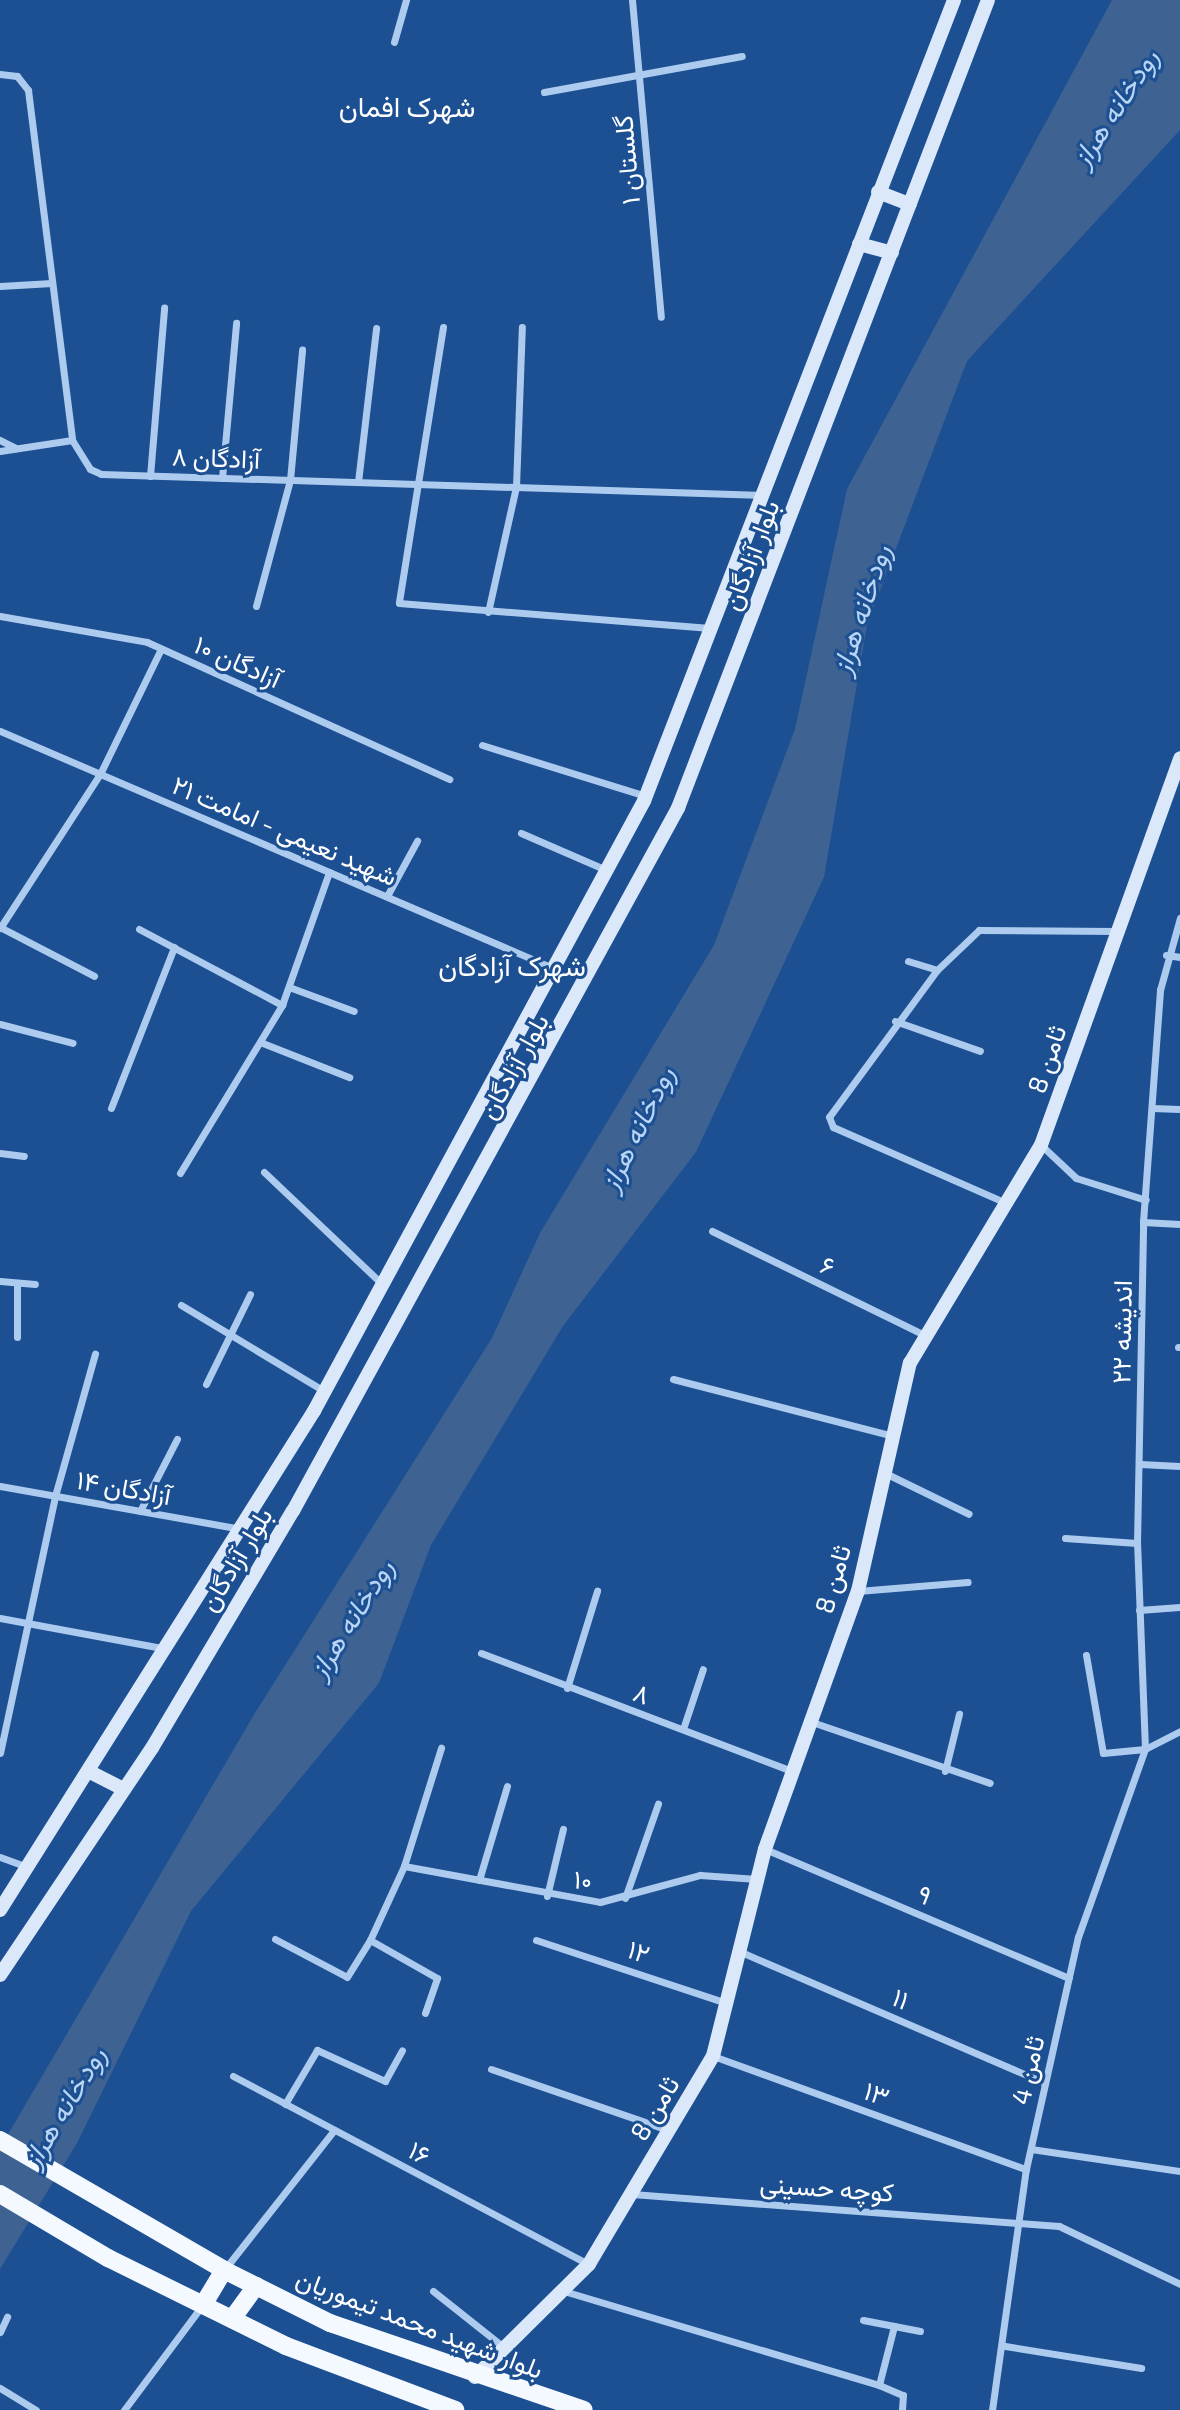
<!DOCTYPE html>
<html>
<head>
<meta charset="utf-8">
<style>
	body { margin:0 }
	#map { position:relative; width:1180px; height:2410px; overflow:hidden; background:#1c5092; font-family:"Exo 2",Vazirmatn,sans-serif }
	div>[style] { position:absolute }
	.water>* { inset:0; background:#3e6393 }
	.street>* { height:7px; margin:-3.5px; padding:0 3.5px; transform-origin:3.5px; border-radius:3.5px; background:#adcbee }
	.secondary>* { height:14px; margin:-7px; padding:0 7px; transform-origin:7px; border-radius:7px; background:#dae8fa }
	.primary>* { height:18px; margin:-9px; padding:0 9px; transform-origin:9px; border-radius:9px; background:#f4f8ff }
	span { translate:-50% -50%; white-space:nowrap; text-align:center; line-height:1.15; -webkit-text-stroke:6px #1c5092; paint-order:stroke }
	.street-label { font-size:26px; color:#fff }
	.neighbourhood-label { font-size:28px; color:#fff }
	.water-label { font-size:28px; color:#b9d5f5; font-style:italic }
</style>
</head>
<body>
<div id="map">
	<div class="water">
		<div style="clip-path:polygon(1112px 0,1180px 0,1180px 130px,967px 361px,867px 625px,824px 877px,696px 1152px,563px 1326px,431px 1545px,379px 1683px,191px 1911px,77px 2143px,0 2269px,0 2148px,255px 1713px,492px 1338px,540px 1233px,714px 945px,795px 729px,847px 489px)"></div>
	</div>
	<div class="street">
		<div style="left:632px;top:0;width:318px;rotate:84.8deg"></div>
		<div style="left:394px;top:42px;width:44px;rotate:-74.1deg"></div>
		<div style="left:0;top:74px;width:17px;rotate:7deg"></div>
		<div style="left:17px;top:76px;width:18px;rotate:52deg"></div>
		<div style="left:28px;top:90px;width:353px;rotate:82.8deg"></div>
		<div style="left:72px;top:440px;width:34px;rotate:58deg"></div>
		<div style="left:90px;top:469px;width:12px;rotate:24deg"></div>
		<div style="left:101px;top:474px;width:663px;rotate:1.81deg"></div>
		<div style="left:544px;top:92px;width:201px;rotate:-10.3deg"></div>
		<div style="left:0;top:286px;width:52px;rotate:-3.3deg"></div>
		<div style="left:443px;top:327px;width:279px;rotate:99.1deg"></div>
		<div style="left:399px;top:603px;width:315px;rotate:4.6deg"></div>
		<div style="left:0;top:440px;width:18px;rotate:27deg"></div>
		<div style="left:0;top:451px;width:73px;rotate:-8.7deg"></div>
		<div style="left:150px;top:476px;width:169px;rotate:-85.2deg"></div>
		<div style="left:222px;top:478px;width:156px;rotate:-84.8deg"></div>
		<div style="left:358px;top:482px;width:155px;rotate:-83.3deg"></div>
		<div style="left:256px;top:606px;width:131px;rotate:-74.9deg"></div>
		<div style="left:290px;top:480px;width:131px;rotate:-84.7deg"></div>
		<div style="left:488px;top:612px;width:128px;rotate:-77.4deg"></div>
		<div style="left:516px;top:487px;width:160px;rotate:-87.9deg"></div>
		<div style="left:0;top:616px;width:149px;rotate:10deg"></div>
		<div style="left:147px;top:642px;width:332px;rotate:24.4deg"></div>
		<div style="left:0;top:731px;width:602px;rotate:23.2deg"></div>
		<div style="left:482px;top:745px;width:172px;rotate:17.3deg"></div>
		<div style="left:521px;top:833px;width:93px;rotate:23.5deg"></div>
		<div style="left:387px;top:896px;width:63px;rotate:-61.4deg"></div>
		<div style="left:0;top:927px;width:106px;rotate:27.5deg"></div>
		<div style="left:0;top:928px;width:184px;rotate:-57deg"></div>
		<div style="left:100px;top:774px;width:139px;rotate:-64deg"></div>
		<div style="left:139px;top:929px;width:162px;rotate:28deg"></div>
		<div style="left:1166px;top:955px;width:14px;rotate:8deg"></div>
		<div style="left:908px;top:961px;width:30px;rotate:17deg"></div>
		<div style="left:937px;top:970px;width:58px;rotate:-43.6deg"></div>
		<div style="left:979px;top:930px;width:137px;rotate:0.4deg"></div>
		<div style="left:937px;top:970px;width:182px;rotate:126.3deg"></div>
		<div style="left:829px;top:1117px;width:11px;rotate:68deg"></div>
		<div style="left:833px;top:1127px;width:187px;rotate:23.7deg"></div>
		<div style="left:289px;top:987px;width:69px;rotate:20.3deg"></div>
		<div style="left:895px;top:1021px;width:90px;rotate:19.4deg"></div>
		<div style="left:0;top:1024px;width:75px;rotate:14.6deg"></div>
		<div style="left:260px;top:1042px;width:96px;rotate:21.5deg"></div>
		<div style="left:111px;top:1108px;width:173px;rotate:-68.6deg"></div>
		<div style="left:1152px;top:1108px;width:28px;rotate:2deg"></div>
		<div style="left:1041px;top:1145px;width:48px;rotate:43.3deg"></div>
		<div style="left:1076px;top:1178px;width:73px;rotate:17.4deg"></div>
		<div style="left:0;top:1153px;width:24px;rotate:7deg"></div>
		<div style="left:264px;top:1172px;width:163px;rotate:43.5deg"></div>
		<div style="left:180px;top:1173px;width:197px;rotate:-58.7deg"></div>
		<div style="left:282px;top:1005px;width:141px;rotate:-70.5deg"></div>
		<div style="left:1143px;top:1222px;width:37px;rotate:3deg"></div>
		<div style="left:712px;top:1231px;width:238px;rotate:26.1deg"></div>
		<div style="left:0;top:1281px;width:35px;rotate:5deg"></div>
		<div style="left:17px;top:1283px;width:54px;rotate:90deg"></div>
		<div style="left:181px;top:1305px;width:167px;rotate:31deg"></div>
		<div style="left:1178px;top:1347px;width:2px"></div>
		<div style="left:673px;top:1379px;width:227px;rotate:14.5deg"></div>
		<div style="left:206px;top:1384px;width:100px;rotate:-63.9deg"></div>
		<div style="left:1140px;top:1464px;width:40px;rotate:2.9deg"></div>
		<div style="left:885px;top:1473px;width:93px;rotate:26deg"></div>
		<div style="left:0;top:1486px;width:245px;rotate:10.1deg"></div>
		<div style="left:140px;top:1511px;width:81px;rotate:-62.8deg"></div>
		<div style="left:1065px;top:1538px;width:72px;rotate:4deg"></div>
		<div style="left:858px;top:1591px;width:110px;rotate:-4.7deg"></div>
		<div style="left:1139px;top:1610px;width:41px;rotate:-4.2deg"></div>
		<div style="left:0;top:1618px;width:170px;rotate:10.5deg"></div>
		<div style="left:481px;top:1653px;width:332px;rotate:20.8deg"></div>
		<div style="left:1086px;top:1655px;width:99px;rotate:80.2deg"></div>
		<div style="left:1103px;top:1753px;width:42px;rotate:-5.4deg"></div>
		<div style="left:1145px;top:1749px;width:39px;rotate:-27deg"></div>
		<div style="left:567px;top:1688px;width:102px;rotate:-72.8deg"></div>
		<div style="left:809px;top:1721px;width:191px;rotate:18.9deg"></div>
		<div style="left:683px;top:1729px;width:63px;rotate:-71.6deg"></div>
		<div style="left:0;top:1753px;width:263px;rotate:-77.9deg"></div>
		<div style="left:55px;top:1496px;width:148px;rotate:-74.3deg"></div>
		<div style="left:945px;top:1771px;width:59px;rotate:-76.2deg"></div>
		<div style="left:765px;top:1849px;width:330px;rotate:23deg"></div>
		<div style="left:0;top:1857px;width:30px;rotate:20deg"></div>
		<div style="left:404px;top:1866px;width:199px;rotate:10.4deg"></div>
		<div style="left:600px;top:1902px;width:104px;rotate:-15.1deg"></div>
		<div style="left:700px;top:1875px;width:57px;rotate:4deg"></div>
		<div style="left:479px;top:1880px;width:98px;rotate:-73.4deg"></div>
		<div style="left:547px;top:1896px;width:69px;rotate:-76.6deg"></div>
		<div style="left:625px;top:1898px;width:100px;rotate:-70.7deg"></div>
		<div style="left:275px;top:1939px;width:81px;rotate:27.8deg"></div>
		<div style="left:347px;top:1977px;width:44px;rotate:-58.1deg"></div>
		<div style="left:536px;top:1940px;width:201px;rotate:18.3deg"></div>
		<div style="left:741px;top:1952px;width:331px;rotate:23.3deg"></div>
		<div style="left:425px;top:2013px;width:37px;rotate:-71deg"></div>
		<div style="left:437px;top:1978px;width:77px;rotate:-150.4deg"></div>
		<div style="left:370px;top:1940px;width:81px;rotate:-65.3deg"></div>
		<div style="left:404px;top:1866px;width:124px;rotate:-72.6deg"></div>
		<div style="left:713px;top:2056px;width:333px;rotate:19.9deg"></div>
		<div style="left:491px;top:2069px;width:187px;rotate:19deg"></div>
		<div style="left:233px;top:2076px;width:402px;rotate:27.9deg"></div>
		<div style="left:285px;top:2104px;width:63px;rotate:-59.3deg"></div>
		<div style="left:317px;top:2050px;width:75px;rotate:24.5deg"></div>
		<div style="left:385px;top:2081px;width:35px;rotate:-61deg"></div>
		<div style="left:1031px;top:2149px;width:151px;rotate:8.4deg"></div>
		<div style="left:632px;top:2194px;width:428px;rotate:4.3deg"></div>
		<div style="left:1059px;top:2226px;width:134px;rotate:25.6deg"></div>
		<div style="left:224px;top:2270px;width:178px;rotate:-51.8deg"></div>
		<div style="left:433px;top:2291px;width:92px;rotate:38.4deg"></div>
		<div style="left:567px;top:2292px;width:326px;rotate:16.6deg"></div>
		<div style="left:879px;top:2385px;width:26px;rotate:23deg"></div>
		<div style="left:903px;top:2395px;width:15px;rotate:94deg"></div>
		<div style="left:863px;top:2320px;width:58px;rotate:10.9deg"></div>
		<div style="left:0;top:2332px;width:17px;rotate:-65deg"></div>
		<div style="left:1005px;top:2346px;width:138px;rotate:9.2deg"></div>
		<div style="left:879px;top:2385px;width:61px;rotate:-75.7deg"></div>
		<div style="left:0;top:2388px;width:42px;rotate:31.4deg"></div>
		<div style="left:124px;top:2410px;width:129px;rotate:-53.2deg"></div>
		<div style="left:992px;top:2410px;width:243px;rotate:-82deg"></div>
		<div style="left:1026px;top:2169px;width:238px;rotate:-77.4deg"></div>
		<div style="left:1078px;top:1937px;width:200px;rotate:-70.4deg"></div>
		<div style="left:1145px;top:1749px;width:206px;rotate:-92.2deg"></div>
		<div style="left:1137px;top:1543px;width:321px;rotate:-88.9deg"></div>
		<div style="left:1143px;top:1222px;width:233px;rotate:-85.8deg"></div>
		<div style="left:1160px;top:990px;width:75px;rotate:-74.5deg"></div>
	</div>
	<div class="secondary">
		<div style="left:878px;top:192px;width:34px;rotate:21deg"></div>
		<div style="left:859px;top:244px;width:34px;rotate:15deg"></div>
		<div style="left:90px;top:1772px;width:38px;rotate:27deg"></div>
		<div style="left:0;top:1910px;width:590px;rotate:-57.82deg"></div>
		<div style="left:314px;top:1411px;width:694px;rotate:-61.59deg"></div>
		<div style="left:644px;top:801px;width:859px;rotate:-68.84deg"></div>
		<div style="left:0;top:1975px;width:273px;rotate:-56.2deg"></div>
		<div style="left:152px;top:1748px;width:276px;rotate:-59.3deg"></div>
		<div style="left:293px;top:1511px;width:802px;rotate:-61.29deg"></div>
		<div style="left:678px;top:808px;width:865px;rotate:-69.01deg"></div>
		<div style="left:475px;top:2377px;width:161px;rotate:-44.7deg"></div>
		<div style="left:589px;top:2264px;width:242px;rotate:-59.2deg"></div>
		<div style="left:713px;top:2056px;width:213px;rotate:-75.9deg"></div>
		<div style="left:765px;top:1849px;width:274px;rotate:-70.2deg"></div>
		<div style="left:858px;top:1591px;width:234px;rotate:-77.2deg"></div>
		<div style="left:910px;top:1363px;width:254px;rotate:-59deg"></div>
		<div style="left:1041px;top:1145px;width:411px;rotate:-70.2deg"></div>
	</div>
	<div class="primary">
		<div style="left:0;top:2140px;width:259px;rotate:30.1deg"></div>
		<div style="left:224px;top:2270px;width:119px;rotate:26.6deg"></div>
		<div style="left:330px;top:2323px;width:268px;rotate:18.9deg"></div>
		<div style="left:0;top:2194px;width:126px;rotate:30.7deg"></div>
		<div style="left:108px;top:2258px;width:199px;rotate:26.3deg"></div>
		<div style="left:286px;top:2346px;width:181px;rotate:20.7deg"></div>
		<div style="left:203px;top:2305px;width:41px;rotate:-59deg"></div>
		<div style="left:232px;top:2319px;width:41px;rotate:-54deg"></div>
	</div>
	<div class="street-label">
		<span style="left:626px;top:160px;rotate:-95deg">گلستان ۱</span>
		<span style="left:216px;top:457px;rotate:2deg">آزادگان ۸</span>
		<span style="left:750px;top:555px;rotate:-69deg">بلوار آزادگان</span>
		<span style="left:238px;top:661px;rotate:24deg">آزادگان ۱۰</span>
		<span style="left:285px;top:830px;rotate:23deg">شهید نعیمی - امامت ۲۱</span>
		<span style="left:1046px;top:1059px;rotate:-71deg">ثامن 8</span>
		<span style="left:513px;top:1066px;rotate:-61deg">بلوار آزادگان</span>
		<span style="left:828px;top:1265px;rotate:26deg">۶</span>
		<span style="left:1121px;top:1332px;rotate:-89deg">اندیشه ۲۲</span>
		<span style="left:124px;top:1487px;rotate:10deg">آزادگان ۱۴</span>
		<span style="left:235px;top:1559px;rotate:-59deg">بلوار آزادگان</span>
		<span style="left:832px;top:1579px;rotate:-74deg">ثامن 8</span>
		<span style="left:642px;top:1693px;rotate:20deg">۸</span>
		<span style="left:583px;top:1879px;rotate:5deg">۱۰</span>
		<span style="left:925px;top:1894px;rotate:23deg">۹</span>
		<span style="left:639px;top:1951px;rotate:19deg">۱۲</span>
		<span style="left:901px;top:1998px;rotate:23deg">۱۱</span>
		<span style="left:1027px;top:2070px;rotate:-77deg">ثامن 4</span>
		<span style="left:877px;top:2093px;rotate:20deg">۱۳</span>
		<span style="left:654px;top:2108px;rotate:-59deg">ثامن 8</span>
		<span style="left:420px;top:2152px;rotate:28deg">۱۶</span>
		<span style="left:827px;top:2187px;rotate:4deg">کوچه حسینی</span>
		<span style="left:420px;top:2323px;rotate:21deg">بلوار شهید محمد تیموریان</span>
	</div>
	<div class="neighbourhood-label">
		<span style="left:407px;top:106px">شهرک افمان</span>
		<span style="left:512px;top:965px">شهرک آزادگان</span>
	</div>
	<div class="water-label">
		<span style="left:1114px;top:107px;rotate:-57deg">رودخانه هراز</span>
		<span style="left:860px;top:609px;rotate:-72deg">رودخانه هراز</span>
		<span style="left:636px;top:1128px;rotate:-64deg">رودخانه هراز</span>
		<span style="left:350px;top:1618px;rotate:-58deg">رودخانه هراز</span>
		<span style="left:63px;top:2106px;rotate:-59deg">رودخانه هراز</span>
	</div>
</div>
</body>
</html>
